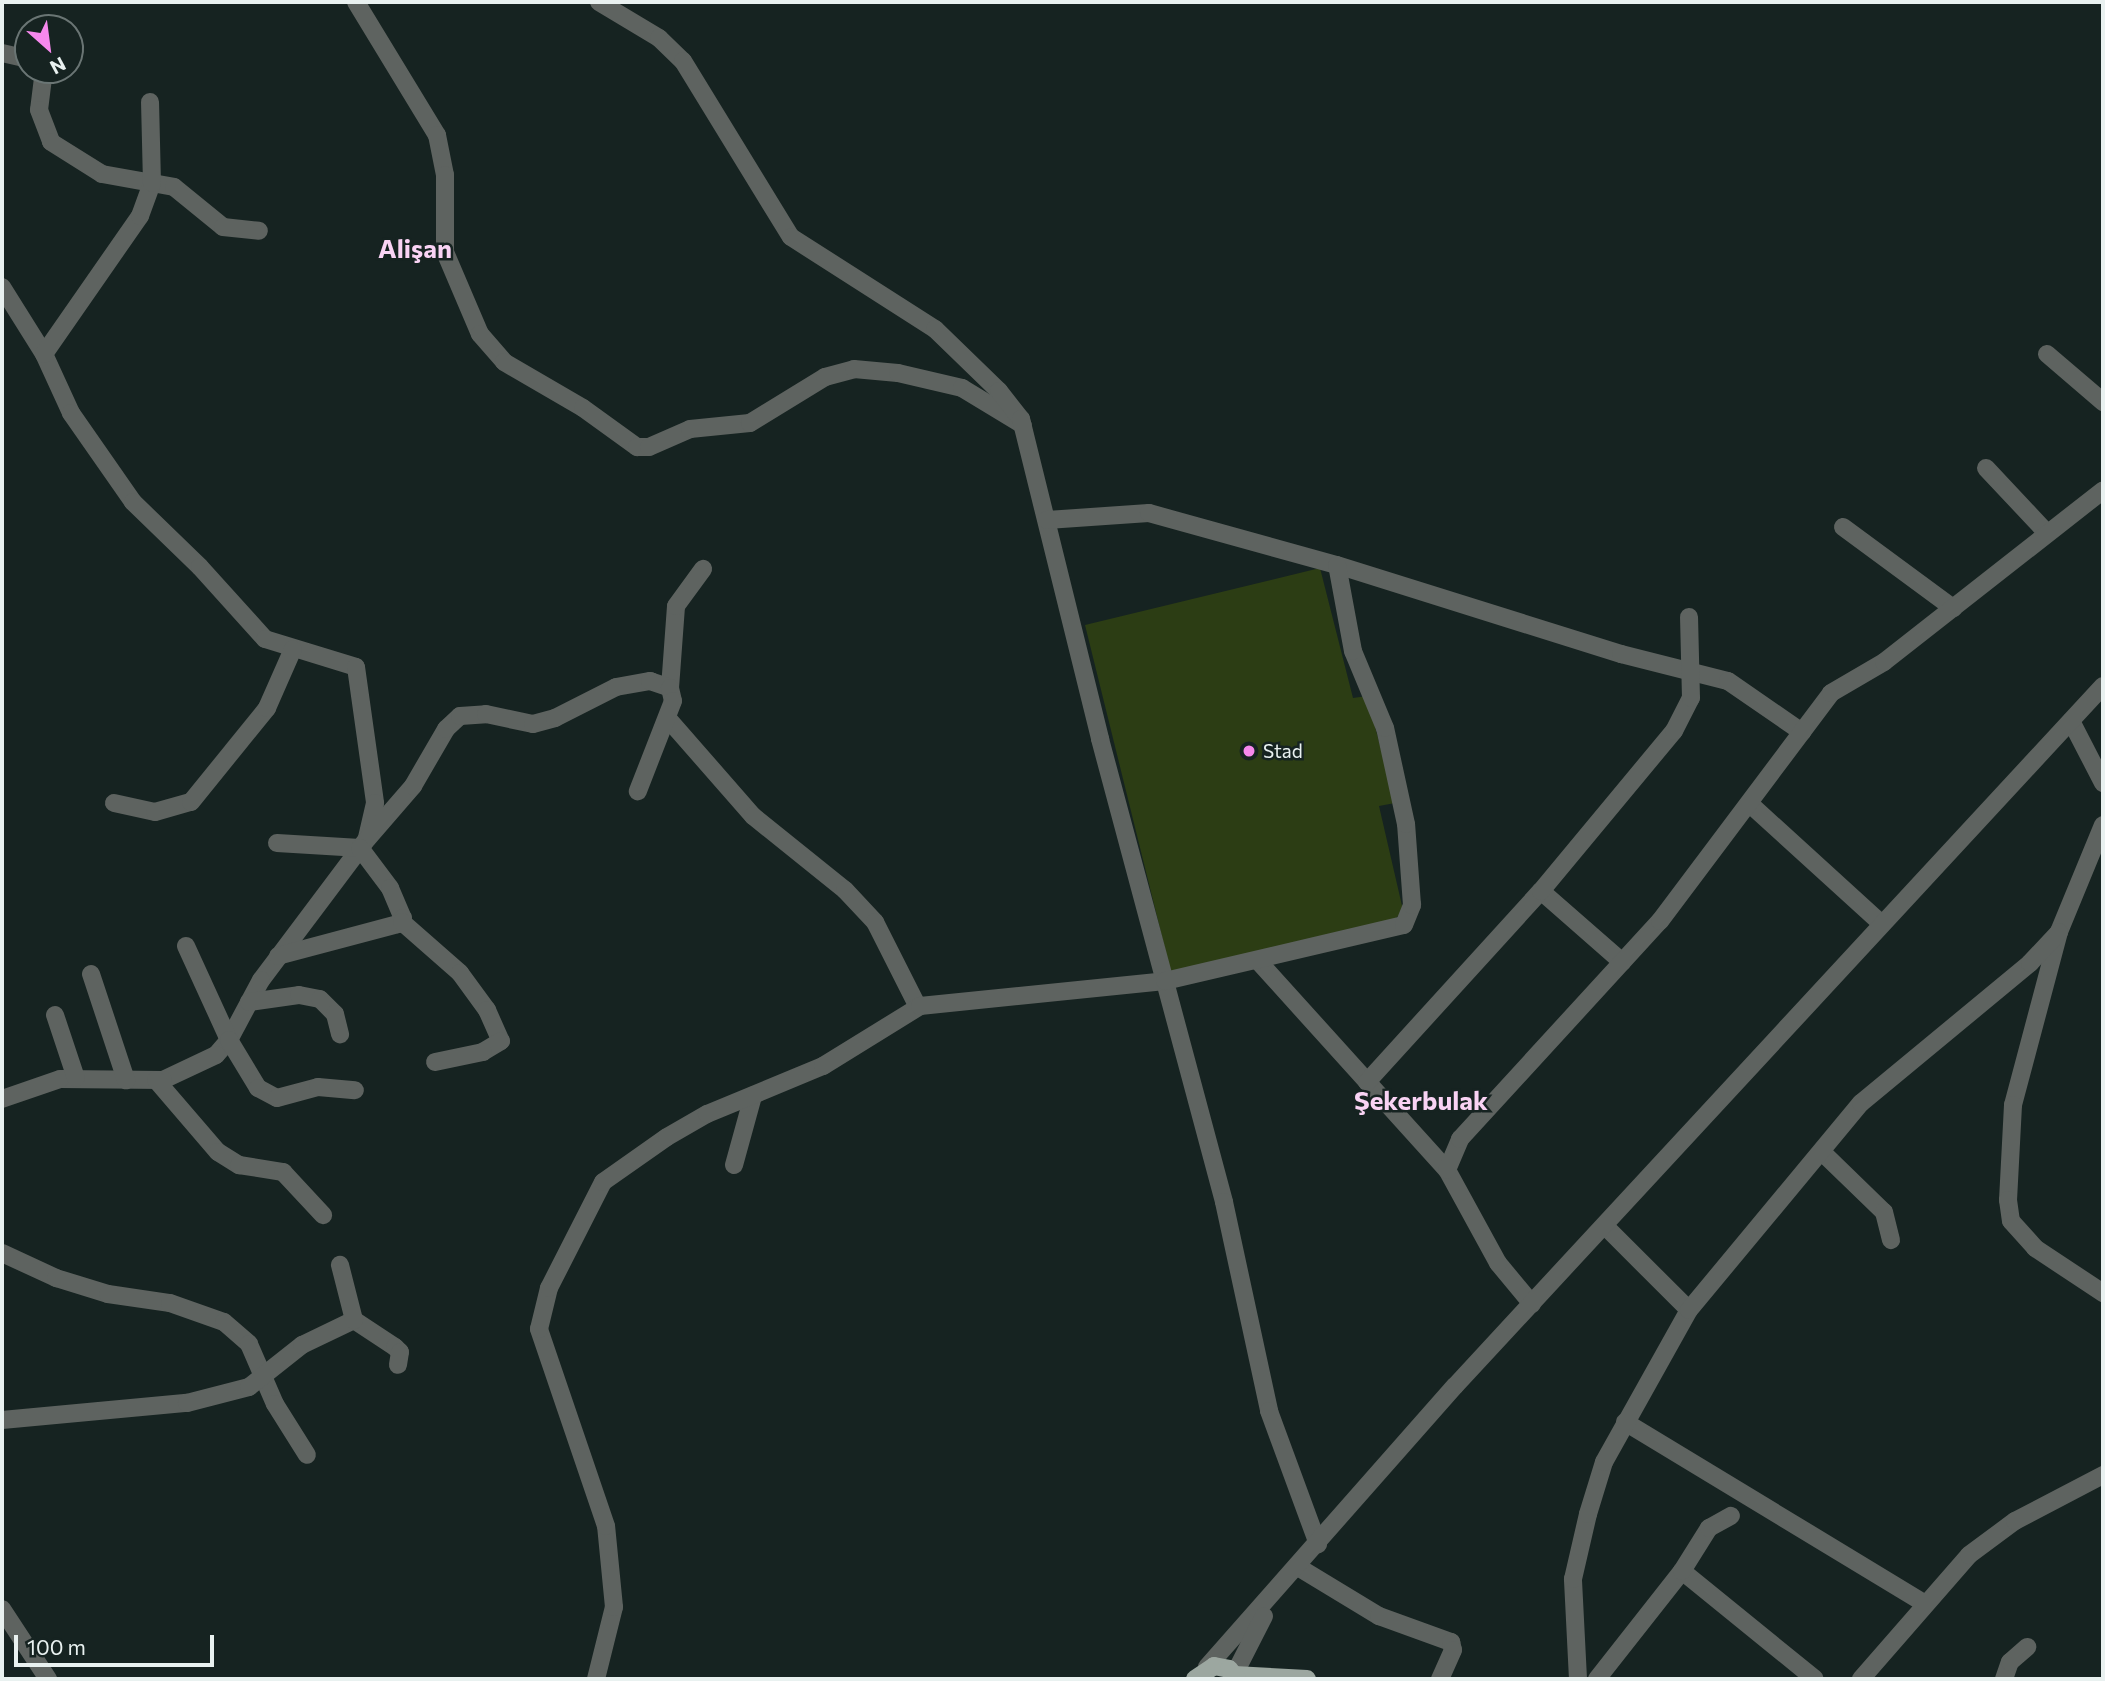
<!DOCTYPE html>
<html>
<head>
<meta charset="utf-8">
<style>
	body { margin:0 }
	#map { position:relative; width:2105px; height:1681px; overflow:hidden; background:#162321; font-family:Commissioner,sans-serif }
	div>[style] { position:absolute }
	.green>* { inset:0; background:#2c3d14 }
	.minor>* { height:18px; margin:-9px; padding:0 9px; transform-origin:9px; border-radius:9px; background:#5e6360 }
	.major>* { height:18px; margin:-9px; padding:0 9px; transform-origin:9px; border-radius:9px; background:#9ca7a0 }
	.dots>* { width:19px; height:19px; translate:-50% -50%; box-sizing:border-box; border:4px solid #162321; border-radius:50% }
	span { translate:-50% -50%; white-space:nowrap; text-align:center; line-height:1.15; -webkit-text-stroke:5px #162321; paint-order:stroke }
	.poi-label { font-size:19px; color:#e9f1f0 }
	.left { translate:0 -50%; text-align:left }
	.district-label { font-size:26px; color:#f9d3f4; font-weight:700 }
	.frame { position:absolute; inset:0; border:4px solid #e9f1f0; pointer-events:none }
	.north { position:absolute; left:14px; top:14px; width:70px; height:70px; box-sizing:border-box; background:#162321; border:2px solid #6a7574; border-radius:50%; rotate:152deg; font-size:19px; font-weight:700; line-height:28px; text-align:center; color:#e9f1f0 }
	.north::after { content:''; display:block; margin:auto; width:24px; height:32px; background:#f688ed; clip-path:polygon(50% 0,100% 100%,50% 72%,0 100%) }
	.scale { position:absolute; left:14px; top:1635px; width:200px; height:32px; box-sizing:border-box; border:4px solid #e9f1f0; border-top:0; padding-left:9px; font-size:21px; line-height:24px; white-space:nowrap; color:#e9f1f0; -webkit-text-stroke:5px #162321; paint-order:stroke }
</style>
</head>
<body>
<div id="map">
	<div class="green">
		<div style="clip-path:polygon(1320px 568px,1353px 698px,1367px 696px,1395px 803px,1379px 806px,1403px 910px,1392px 923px,1171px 973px,1085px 625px)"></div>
	</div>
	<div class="minor">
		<div style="left:356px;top:2px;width:156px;rotate:58.7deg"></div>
		<div style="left:437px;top:135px;width:41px;rotate:78.7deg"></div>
		<div style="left:445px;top:175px;width:77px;rotate:90deg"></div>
		<div style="left:445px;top:252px;width:89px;rotate:66.9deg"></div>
		<div style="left:480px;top:334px;width:37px;rotate:49deg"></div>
		<div style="left:504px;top:362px;width:91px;rotate:30.2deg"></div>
		<div style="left:583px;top:408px;width:67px;rotate:35.8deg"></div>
		<div style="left:637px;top:447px;width:12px"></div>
		<div style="left:649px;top:447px;width:45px;rotate:-23.7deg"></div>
		<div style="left:690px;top:429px;width:60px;rotate:-5.7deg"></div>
		<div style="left:750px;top:423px;width:88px;rotate:-31.5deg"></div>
		<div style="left:825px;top:377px;width:30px;rotate:-15deg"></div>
		<div style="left:854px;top:369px;width:44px;rotate:5.2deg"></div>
		<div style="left:898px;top:373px;width:66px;rotate:13.2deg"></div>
		<div style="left:962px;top:388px;width:71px;rotate:31.2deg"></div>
		<div style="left:599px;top:2px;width:70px;rotate:31deg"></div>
		<div style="left:659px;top:38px;width:33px;rotate:44deg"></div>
		<div style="left:683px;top:61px;width:206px;rotate:58.5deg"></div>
		<div style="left:791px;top:237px;width:171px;rotate:32.6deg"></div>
		<div style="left:935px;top:329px;width:89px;rotate:44.1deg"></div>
		<div style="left:999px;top:391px;width:36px;rotate:52deg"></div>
		<div style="left:1021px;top:419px;width:330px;rotate:76.1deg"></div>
		<div style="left:1100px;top:739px;width:479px;rotate:75deg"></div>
		<div style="left:1224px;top:1202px;width:214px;rotate:77.8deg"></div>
		<div style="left:1269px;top:1411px;width:142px;rotate:69.8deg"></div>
		<div style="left:2px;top:53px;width:27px;rotate:13deg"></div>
		<div style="left:44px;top:70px;width:40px;rotate:97.1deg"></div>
		<div style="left:39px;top:110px;width:34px;rotate:69deg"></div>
		<div style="left:51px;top:142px;width:60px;rotate:32.1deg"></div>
		<div style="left:102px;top:174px;width:73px;rotate:10.2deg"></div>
		<div style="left:174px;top:187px;width:63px;rotate:39.2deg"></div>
		<div style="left:223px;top:227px;width:36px;rotate:6deg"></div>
		<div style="left:2px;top:287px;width:79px;rotate:57.9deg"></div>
		<div style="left:44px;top:354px;width:65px;rotate:65.4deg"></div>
		<div style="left:71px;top:413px;width:108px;rotate:55.1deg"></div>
		<div style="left:133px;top:502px;width:93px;rotate:44.1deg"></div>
		<div style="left:200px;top:567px;width:97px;rotate:47.9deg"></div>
		<div style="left:265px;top:639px;width:95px;rotate:17.1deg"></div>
		<div style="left:356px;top:667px;width:137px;rotate:82deg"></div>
		<div style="left:375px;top:803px;width:37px;rotate:103deg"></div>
		<div style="left:367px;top:839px;width:176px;rotate:126.9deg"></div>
		<div style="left:261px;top:980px;width:68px;rotate:118.1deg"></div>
		<div style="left:229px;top:1040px;width:20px;rotate:131deg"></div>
		<div style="left:216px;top:1055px;width:59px;rotate:154.7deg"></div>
		<div style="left:163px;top:1080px;width:103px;rotate:-179.4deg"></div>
		<div style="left:60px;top:1079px;width:61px;rotate:161deg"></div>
		<div style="left:44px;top:354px;width:168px;rotate:-55.2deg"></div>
		<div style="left:140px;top:216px;width:35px;rotate:-70deg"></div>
		<div style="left:152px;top:183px;width:81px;rotate:-91.4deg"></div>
		<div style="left:2047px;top:354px;width:74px;rotate:40.6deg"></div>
		<div style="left:1986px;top:468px;width:89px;rotate:46.8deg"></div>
		<div style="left:1047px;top:520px;width:102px;rotate:-3.9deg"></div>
		<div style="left:1149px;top:513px;width:195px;rotate:15.5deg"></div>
		<div style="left:1337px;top:565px;width:298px;rotate:17.4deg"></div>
		<div style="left:1621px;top:654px;width:110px;rotate:14.2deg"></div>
		<div style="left:1728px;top:681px;width:90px;rotate:34.6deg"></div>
		<div style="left:1843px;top:527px;width:137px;rotate:36.4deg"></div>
		<div style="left:670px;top:688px;width:82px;rotate:-85.8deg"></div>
		<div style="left:676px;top:606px;width:46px;rotate:-53.9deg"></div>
		<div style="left:669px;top:720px;width:128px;rotate:48.8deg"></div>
		<div style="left:753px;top:816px;width:118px;rotate:38.8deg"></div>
		<div style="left:845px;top:890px;width:44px;rotate:46.8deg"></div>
		<div style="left:875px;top:922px;width:95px;rotate:63.2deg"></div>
		<div style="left:2071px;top:721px;width:70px;rotate:62.7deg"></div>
		<div style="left:114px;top:803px;width:42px;rotate:12.4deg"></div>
		<div style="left:155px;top:812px;width:37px;rotate:-16deg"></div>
		<div style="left:191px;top:802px;width:121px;rotate:-51deg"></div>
		<div style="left:267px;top:708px;width:64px;rotate:-66.2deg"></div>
		<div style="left:1750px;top:804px;width:178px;rotate:42.3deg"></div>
		<div style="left:2103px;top:825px;width:116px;rotate:112.4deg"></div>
		<div style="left:2059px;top:932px;width:179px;rotate:104.9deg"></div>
		<div style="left:2013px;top:1105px;width:95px;rotate:93deg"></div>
		<div style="left:2008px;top:1200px;width:21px;rotate:82deg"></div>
		<div style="left:2011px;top:1221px;width:36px;rotate:48deg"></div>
		<div style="left:2035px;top:1248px;width:82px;rotate:33.5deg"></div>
		<div style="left:368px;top:838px;width:69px;rotate:-49.1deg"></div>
		<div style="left:413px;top:786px;width:66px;rotate:-59.9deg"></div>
		<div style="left:446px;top:729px;width:19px;rotate:-43deg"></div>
		<div style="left:460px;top:716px;width:26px;rotate:-4deg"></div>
		<div style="left:486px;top:714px;width:48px;rotate:12deg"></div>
		<div style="left:533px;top:724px;width:23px;rotate:-15deg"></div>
		<div style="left:555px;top:718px;width:68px;rotate:-26.9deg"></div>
		<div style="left:616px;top:687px;width:35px;rotate:-10deg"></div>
		<div style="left:650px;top:681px;width:21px;rotate:19deg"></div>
		<div style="left:670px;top:688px;width:13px;rotate:77deg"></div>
		<div style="left:673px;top:701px;width:97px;rotate:111.3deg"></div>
		<div style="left:277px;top:843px;width:83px;rotate:3.4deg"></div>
		<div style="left:360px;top:848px;width:50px;rotate:53.1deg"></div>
		<div style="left:390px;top:888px;width:33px;rotate:67deg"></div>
		<div style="left:403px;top:918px;width:8px;rotate:130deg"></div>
		<div style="left:398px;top:924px;width:124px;rotate:165.1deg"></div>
		<div style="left:1541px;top:891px;width:108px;rotate:41.2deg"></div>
		<div style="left:402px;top:922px;width:77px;rotate:41.3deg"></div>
		<div style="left:460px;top:973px;width:46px;rotate:53.9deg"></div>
		<div style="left:487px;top:1010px;width:34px;rotate:66deg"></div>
		<div style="left:501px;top:1041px;width:21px;rotate:149deg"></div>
		<div style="left:483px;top:1052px;width:49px;rotate:168.2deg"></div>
		<div style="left:186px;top:946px;width:103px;rotate:65.4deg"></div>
		<div style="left:229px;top:1040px;width:56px;rotate:58.9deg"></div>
		<div style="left:258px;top:1088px;width:21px;rotate:28deg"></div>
		<div style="left:277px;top:1098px;width:42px;rotate:-15deg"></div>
		<div style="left:318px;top:1087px;width:37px;rotate:5deg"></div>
		<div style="left:1259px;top:962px;width:280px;rotate:47.9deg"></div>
		<div style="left:91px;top:974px;width:112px;rotate:71.7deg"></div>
		<div style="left:249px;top:1002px;width:50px;rotate:-8deg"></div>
		<div style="left:299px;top:995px;width:21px;rotate:11deg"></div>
		<div style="left:320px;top:999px;width:21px;rotate:45deg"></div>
		<div style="left:335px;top:1014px;width:21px;rotate:76deg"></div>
		<div style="left:55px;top:1015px;width:66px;rotate:71.6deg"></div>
		<div style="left:156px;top:1080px;width:95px;rotate:49.3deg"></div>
		<div style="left:218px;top:1152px;width:25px;rotate:32deg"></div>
		<div style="left:239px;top:1165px;width:45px;rotate:9deg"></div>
		<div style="left:283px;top:1172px;width:59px;rotate:47.1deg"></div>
		<div style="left:1367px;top:1082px;width:258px;rotate:-47.7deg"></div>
		<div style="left:1541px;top:891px;width:208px;rotate:-50.3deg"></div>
		<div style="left:1674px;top:731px;width:37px;rotate:-63deg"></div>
		<div style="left:1691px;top:698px;width:81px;rotate:-91.4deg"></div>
		<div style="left:1822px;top:1152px;width:86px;rotate:44.1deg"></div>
		<div style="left:1884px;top:1212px;width:29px;rotate:76deg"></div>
		<div style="left:734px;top:1165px;width:72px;rotate:-74.6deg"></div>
		<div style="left:1606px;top:1227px;width:117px;rotate:45deg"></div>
		<div style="left:2px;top:1253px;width:60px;rotate:24.8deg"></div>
		<div style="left:56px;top:1278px;width:54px;rotate:17.1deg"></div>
		<div style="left:108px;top:1294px;width:63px;rotate:8.3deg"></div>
		<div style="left:170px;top:1303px;width:57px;rotate:19.4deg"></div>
		<div style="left:224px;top:1322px;width:33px;rotate:41deg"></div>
		<div style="left:249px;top:1344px;width:65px;rotate:66.6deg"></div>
		<div style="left:275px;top:1404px;width:60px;rotate:57.9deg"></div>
		<div style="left:1532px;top:1304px;width:53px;rotate:-129.7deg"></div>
		<div style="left:1498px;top:1263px;width:106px;rotate:-118.7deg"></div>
		<div style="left:1447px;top:1170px;width:34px;rotate:-67deg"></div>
		<div style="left:1460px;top:1139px;width:296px;rotate:-47.5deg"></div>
		<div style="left:1660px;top:921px;width:285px;rotate:-53.1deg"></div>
		<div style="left:1831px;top:693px;width:61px;rotate:-30.3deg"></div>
		<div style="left:1884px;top:662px;width:278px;rotate:-38.1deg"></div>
		<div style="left:354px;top:1320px;width:49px;rotate:33.4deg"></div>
		<div style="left:395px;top:1347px;width:7px;rotate:45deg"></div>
		<div style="left:400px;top:1352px;width:13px;rotate:99deg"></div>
		<div style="left:2px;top:1420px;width:186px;rotate:-5.3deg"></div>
		<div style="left:187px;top:1403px;width:64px;rotate:-14.5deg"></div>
		<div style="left:249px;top:1387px;width:68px;rotate:-38.4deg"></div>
		<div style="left:302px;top:1345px;width:58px;rotate:-25.7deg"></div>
		<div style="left:354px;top:1320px;width:57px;rotate:-104.3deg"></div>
		<div style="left:1625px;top:1422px;width:351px;rotate:31.2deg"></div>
		<div style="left:1298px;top:1567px;width:95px;rotate:31.2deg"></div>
		<div style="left:1379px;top:1616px;width:77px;rotate:19.9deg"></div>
		<div style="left:1451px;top:1642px;width:8px;rotate:76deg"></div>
		<div style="left:1453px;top:1650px;width:32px;rotate:114deg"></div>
		<div style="left:1682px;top:1571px;width:171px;rotate:39.1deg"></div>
		<div style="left:2px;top:1609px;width:84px;rotate:56.7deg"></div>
		<div style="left:1207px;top:1667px;width:375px;rotate:-48.6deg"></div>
		<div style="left:1455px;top:1386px;width:954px;rotate:-47.21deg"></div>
		<div style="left:1234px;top:1675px;width:66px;rotate:-63deg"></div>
		<div style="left:596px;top:1679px;width:74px;rotate:-76deg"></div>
		<div style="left:614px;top:1607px;width:81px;rotate:-95.6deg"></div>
		<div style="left:606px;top:1526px;width:208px;rotate:-108.8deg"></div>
		<div style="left:539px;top:1329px;width:42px;rotate:-76.3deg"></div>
		<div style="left:549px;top:1288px;width:119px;rotate:-63deg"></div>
		<div style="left:603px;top:1182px;width:78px;rotate:-35.1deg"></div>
		<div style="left:667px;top:1137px;width:46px;rotate:-29.9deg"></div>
		<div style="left:707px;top:1114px;width:126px;rotate:-22.5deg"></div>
		<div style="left:823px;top:1066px;width:114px;rotate:-31.7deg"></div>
		<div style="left:920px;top:1006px;width:246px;rotate:-5.8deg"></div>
		<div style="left:1165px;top:981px;width:245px;rotate:-13.2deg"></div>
		<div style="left:1404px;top:925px;width:22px;rotate:-68deg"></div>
		<div style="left:1412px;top:905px;width:81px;rotate:-94.2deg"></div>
		<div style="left:1406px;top:824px;width:98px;rotate:-102.3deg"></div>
		<div style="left:1385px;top:728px;width:83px;rotate:-112.6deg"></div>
		<div style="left:1353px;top:651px;width:87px;rotate:-100.5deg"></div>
		<div style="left:1578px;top:1679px;width:100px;rotate:-92.9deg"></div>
		<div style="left:1573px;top:1579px;width:67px;rotate:-77deg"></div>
		<div style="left:1588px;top:1514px;width:54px;rotate:-72.9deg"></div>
		<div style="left:1604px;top:1462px;width:174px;rotate:-60.8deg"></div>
		<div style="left:1689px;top:1310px;width:269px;rotate:-50.3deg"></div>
		<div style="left:1861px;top:1103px;width:219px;rotate:-39.6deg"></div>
		<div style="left:2030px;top:963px;width:42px;rotate:-46.9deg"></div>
		<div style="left:1597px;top:1679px;width:137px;rotate:-51.8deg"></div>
		<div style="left:1682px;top:1571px;width:51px;rotate:-57.9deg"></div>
		<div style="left:1709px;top:1528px;width:25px;rotate:-29deg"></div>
		<div style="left:1861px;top:1679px;width:164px;rotate:-48.9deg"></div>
		<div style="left:1969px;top:1555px;width:57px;rotate:-36.5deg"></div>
		<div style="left:2015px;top:1521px;width:99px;rotate:-27.6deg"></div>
		<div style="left:2004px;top:1679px;width:18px;rotate:-71deg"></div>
		<div style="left:2010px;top:1662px;width:23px;rotate:-41deg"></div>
	</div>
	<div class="major">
		<div style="left:1234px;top:1675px;width:73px;rotate:3.1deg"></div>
		<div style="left:1195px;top:1679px;width:23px;rotate:-34deg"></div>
		<div style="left:1214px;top:1666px;width:15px;rotate:11deg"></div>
		<div style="left:1229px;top:1669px;width:13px;rotate:51deg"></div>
	</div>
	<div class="dots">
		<div style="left:1249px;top:751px;background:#f688ed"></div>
	</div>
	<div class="poi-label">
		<span class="left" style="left:1263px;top:751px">Stad</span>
	</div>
	<div class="district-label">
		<span style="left:415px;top:248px">Alişan</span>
		<span style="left:1421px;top:1100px">Şekerbulak</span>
	</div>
	<div class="frame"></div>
	<div class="north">N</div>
	<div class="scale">100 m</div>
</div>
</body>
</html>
